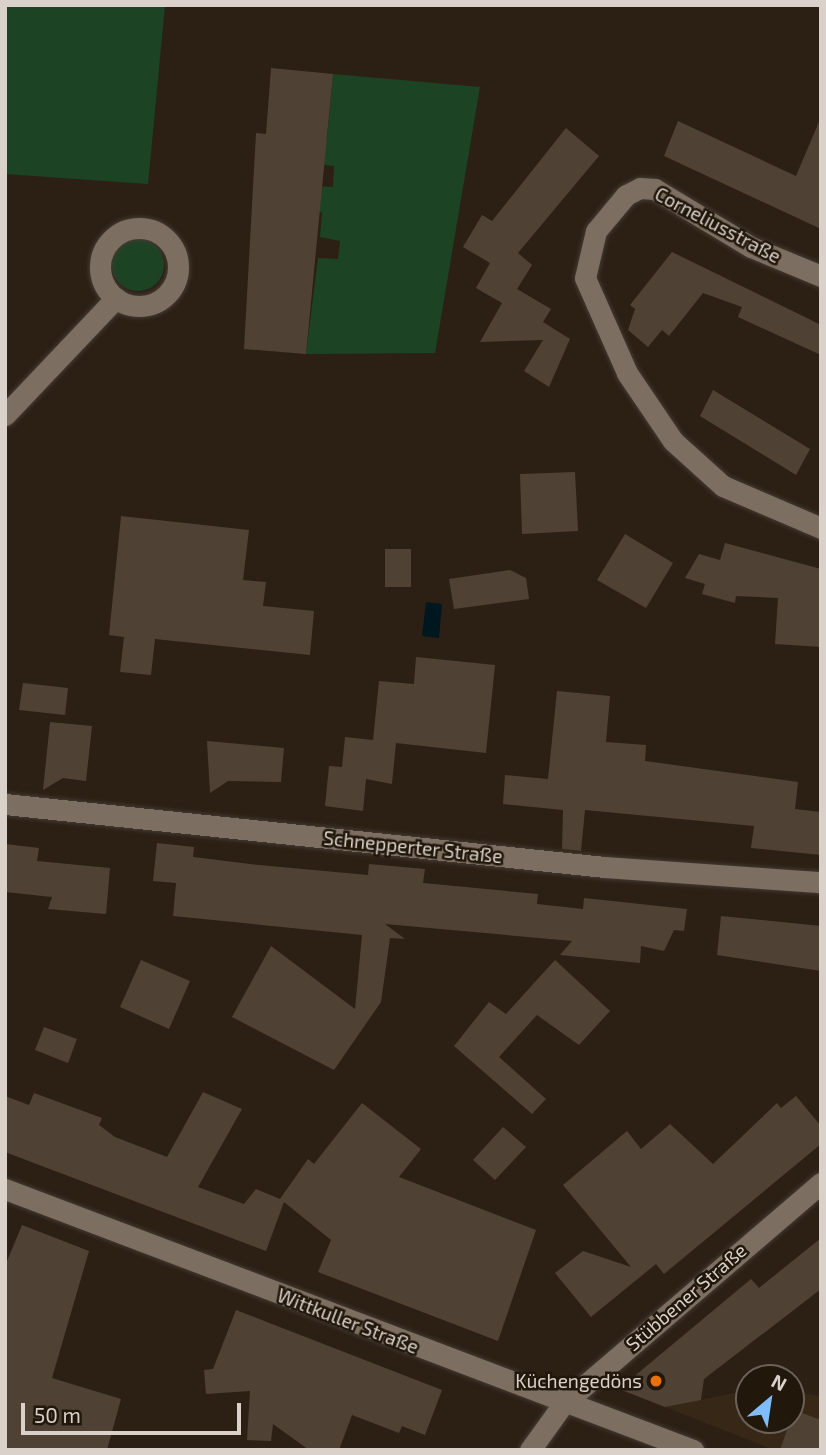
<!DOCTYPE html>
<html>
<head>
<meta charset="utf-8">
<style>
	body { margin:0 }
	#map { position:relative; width:826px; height:1455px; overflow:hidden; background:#2c2014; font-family:"Exo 2",sans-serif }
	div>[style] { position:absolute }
	.built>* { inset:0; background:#372717 }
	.green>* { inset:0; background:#1c4424 }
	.round { border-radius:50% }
	.water>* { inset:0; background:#01171f }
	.building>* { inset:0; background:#4f4235 }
	.roads { filter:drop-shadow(0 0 2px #433a32) drop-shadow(0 0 2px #433a32) }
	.street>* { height:21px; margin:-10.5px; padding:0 10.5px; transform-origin:10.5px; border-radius:10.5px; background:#7c6e60 }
	.street>.ring { margin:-10.5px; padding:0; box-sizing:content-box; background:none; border:21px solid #7c6e60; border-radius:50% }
	.secondary>* { height:21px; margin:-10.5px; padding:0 10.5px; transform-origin:10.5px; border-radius:10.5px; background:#7c6e60 }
	.dots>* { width:19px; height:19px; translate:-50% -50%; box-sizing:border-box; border:4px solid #22170b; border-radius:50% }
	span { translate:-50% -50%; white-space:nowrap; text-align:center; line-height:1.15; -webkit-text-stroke:5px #22170b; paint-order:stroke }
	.street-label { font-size:19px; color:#d9d1ca }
	.poi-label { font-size:19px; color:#d9d1ca }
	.right { translate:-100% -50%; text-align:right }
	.frame { position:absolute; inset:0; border:7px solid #d9d1ca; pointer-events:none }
	.north { position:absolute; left:735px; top:1364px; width:70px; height:70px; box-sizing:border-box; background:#22170b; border:2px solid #6b6157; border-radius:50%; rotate:29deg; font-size:19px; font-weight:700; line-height:28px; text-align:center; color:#d9d1ca }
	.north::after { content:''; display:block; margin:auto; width:24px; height:32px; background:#7ebdf9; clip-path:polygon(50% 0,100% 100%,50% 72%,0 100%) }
	.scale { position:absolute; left:21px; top:1403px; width:220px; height:32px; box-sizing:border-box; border:4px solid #d9d1ca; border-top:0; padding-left:9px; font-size:21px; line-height:24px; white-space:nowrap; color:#d9d1ca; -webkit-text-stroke:5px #22170b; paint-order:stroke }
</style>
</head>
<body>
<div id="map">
	<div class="built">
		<div style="clip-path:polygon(749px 1390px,749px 1420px,791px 1420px,791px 1391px,821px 1396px,821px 1450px,774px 1450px,665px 1407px)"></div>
	</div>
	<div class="green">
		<div style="clip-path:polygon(5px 5px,165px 5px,148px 184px,5px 174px)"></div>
		<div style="clip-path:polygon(333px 74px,480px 87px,435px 353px,306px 354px,318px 258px,338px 259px,340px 241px,320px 237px,322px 212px,311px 211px,313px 186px,333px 187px,334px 166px,315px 164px,317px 139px,327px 139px)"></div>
		<div class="round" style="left:112px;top:239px;width:52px;height:52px"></div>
	</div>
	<div class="water">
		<div style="clip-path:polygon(426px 602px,442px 604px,439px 638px,422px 636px)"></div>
	</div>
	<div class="building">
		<div style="clip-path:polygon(271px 68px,333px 74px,306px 354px,244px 349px,256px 133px,266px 134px)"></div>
		<div style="clip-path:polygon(821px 117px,821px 229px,664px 156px,678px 121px,796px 176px)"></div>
		<div style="clip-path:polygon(566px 128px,599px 156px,518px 253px,532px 265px,517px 289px,551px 309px,543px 322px,570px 339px,549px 387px,524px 371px,543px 340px,480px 342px,502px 303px,476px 288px,490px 263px,463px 247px,482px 215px,492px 221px)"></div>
		<div style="clip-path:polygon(672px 252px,821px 325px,821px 355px,738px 317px,742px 307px,703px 293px,669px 336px,662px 330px,648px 347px,628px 330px,635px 309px,630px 305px)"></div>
		<div style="clip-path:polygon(713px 390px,810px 449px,796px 475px,700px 416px)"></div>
		<div style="clip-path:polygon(575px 472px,578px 531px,522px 534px,520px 474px)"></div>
		<div style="clip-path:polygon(121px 516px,249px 530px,243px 580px,266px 582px,263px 606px,314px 611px,310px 655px,155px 639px,151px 675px,120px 672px,124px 637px,109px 635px)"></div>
		<div style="clip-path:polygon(625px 534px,673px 563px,646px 608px,597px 580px)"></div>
		<div style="clip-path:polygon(725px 543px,821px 569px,821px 647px,775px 644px,778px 598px,736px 596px,735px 603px,702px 594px,705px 584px,685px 578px,699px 554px,720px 560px)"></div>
		<div style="clip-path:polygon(385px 549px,411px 549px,411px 587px,385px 587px)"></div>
		<div style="clip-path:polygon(510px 570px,526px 578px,529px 599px,454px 609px,449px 579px)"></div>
		<div style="clip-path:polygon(416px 657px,495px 665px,486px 753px,396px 743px,392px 784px,366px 779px,363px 811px,325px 806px,329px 766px,342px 767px,345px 737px,373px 740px,379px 681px,414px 684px)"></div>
		<div style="clip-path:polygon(23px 683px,68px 688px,65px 715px,19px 710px)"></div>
		<div style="clip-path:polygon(557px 691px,610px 696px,606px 742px,646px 745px,645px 761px,798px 782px,795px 809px,821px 812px,821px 855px,751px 848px,754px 826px,585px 810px,581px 851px,562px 849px,563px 810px,503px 804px,505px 775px,548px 779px)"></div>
		<div style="clip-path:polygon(50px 722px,92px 726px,86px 781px,63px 778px,43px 790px)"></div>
		<div style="clip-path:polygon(207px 741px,284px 748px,281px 782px,228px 781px,210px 793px)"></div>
		<div style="clip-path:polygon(157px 843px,194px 847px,193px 857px,259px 865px,368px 875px,369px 864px,425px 869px,423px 883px,538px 894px,537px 904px,583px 909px,584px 898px,687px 909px,684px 931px,674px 930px,664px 951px,641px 946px,640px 963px,560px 955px,572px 941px,385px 924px,405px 939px,390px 938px,381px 1002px,334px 1070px,232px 1017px,271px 946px,355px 1009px,362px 935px,173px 916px,176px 883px,153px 881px)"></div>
		<div style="clip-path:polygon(5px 844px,39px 848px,37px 861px,110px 868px,106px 914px,48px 909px,52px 897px,5px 892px)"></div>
		<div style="clip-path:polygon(721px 916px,821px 926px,821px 971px,717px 955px)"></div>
		<div style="clip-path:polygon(141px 960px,190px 981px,169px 1029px,120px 1007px)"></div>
		<div style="clip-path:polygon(555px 960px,610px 1011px,579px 1045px,537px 1015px,499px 1057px,546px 1099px,532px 1114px,454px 1046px,489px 1002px,506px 1014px)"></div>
		<div style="clip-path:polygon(44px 1027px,77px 1039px,68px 1063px,35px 1050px)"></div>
		<div style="clip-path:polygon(203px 1092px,242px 1109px,198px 1187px,244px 1204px,256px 1189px,280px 1199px,308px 1159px,314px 1164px,362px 1103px,421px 1149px,399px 1177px,536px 1230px,498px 1341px,318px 1272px,331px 1240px,284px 1202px,266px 1251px,5px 1152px,5px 1096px,29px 1105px,34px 1093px,102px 1118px,99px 1125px,115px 1137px,167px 1157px)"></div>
		<div style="clip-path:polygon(796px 1096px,821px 1126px,821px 1144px,664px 1274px,656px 1264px,591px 1317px,555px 1273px,583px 1251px,631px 1267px,563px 1185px,627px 1131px,641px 1149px,670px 1124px,713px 1164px,777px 1103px,781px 1108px)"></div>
		<div style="clip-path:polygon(503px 1127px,526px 1147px,495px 1180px,473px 1160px)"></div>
		<div style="clip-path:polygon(22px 1225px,89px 1251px,52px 1378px,121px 1399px,107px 1450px,5px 1450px,5px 1266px)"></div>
		<div style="clip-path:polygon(821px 1238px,821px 1289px,704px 1379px,701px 1400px,665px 1407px,619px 1389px,751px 1279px,759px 1288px)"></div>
		<div style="clip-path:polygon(236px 1310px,442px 1390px,425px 1435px,402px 1426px,399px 1433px,352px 1415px,339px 1450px,309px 1450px,273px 1424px,271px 1441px,247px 1440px,250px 1391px,206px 1394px,204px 1370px,213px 1369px)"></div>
		<div style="clip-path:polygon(794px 1410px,821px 1420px,821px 1450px,780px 1450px)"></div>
	</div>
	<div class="roads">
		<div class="street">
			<div class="ring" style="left:100px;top:228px;width:57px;height:57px"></div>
			<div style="left:821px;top:276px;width:76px;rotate:-157.5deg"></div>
			<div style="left:751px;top:247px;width:112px;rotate:-148.9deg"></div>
			<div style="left:655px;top:189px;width:15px;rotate:-176deg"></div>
			<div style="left:640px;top:188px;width:16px;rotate:153deg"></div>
			<div style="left:626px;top:195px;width:47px;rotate:129.8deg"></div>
			<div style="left:596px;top:231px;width:48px;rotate:103.2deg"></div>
			<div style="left:585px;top:278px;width:104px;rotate:66.1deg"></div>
			<div style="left:627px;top:373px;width:82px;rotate:55.9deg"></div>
			<div style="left:673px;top:441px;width:67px;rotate:42deg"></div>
			<div style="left:723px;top:486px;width:107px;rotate:23.2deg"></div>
			<div style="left:5px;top:415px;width:161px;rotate:-46.5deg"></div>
			<div style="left:5px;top:804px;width:602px;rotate:6deg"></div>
			<div style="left:604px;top:867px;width:218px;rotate:4deg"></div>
			<div style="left:530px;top:1450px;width:57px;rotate:-54.3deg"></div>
		</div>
		<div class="secondary">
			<div style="left:5px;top:1189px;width:736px;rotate:20.77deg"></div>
			<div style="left:563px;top:1404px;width:340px;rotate:-40.6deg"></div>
		</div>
	</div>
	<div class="dots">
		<div style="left:656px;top:1381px;background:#e8710a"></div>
	</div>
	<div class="street-label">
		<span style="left:718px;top:225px;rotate:28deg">Corneliusstraße</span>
		<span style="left:413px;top:847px;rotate:6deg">Schnepperter Straße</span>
		<span style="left:686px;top:1297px;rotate:-41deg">Stübbener Straße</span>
		<span style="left:348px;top:1321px;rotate:21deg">Wittkuller Straße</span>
	</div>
	<div class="poi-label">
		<span class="right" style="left:642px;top:1381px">Küchengedöns</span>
	</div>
	<div class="frame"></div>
	<div class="north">N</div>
	<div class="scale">50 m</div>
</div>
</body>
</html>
